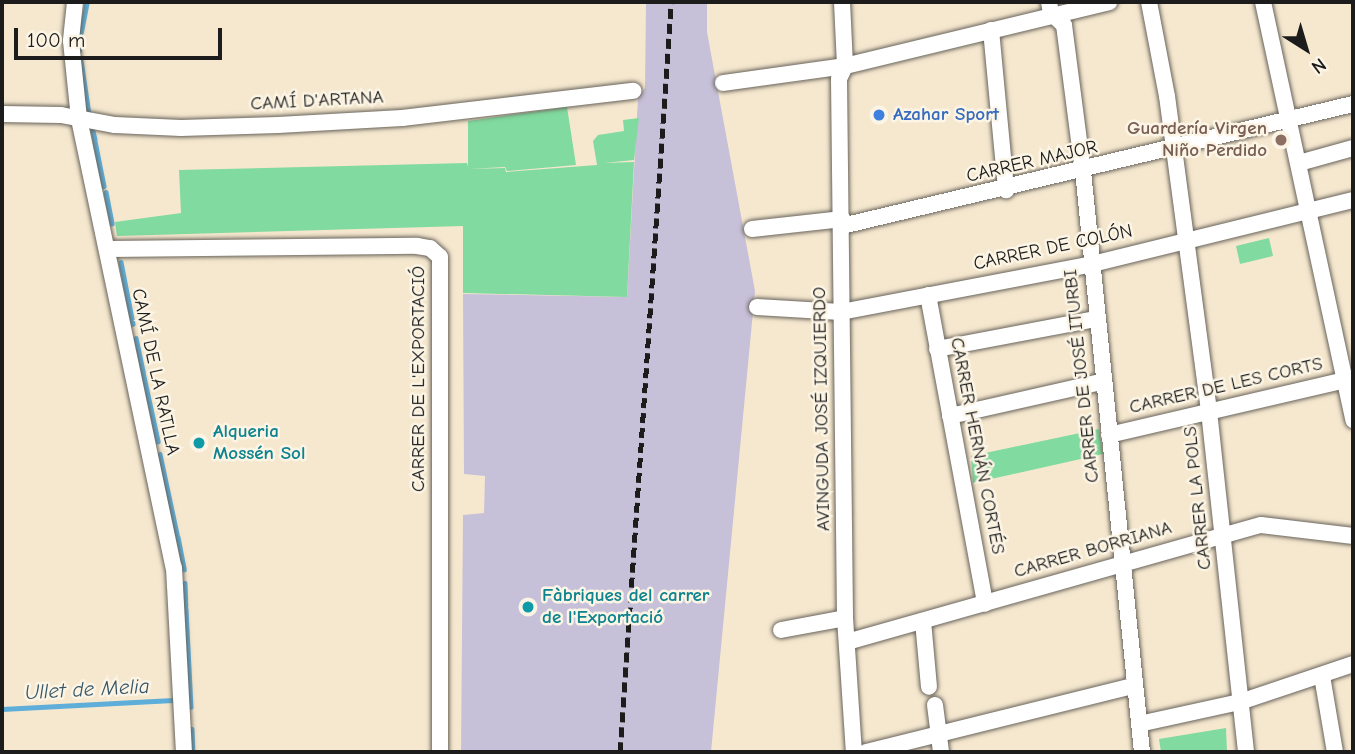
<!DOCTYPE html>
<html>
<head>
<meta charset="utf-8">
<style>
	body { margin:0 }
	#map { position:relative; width:1355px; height:754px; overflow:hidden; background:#f6e8cf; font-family:"Comic Neue",sans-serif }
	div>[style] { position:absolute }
	.industrial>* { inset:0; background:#c7c0d9 }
	.green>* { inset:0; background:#81da9f }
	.stream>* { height:4.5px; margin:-2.25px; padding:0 2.25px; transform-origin:2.25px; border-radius:2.25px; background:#5eaed9 }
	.roads { filter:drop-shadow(0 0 2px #68635b) drop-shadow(0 0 2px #68635b) }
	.street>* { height:16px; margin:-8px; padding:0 8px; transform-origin:8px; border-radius:8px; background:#fff }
	.rail>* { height:4.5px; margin-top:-2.25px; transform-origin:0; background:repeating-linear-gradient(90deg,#1c1c1c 0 10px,transparent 0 15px) }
	.dots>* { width:19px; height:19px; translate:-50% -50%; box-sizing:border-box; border:4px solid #fcf5e5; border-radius:50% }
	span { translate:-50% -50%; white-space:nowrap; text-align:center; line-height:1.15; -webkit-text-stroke:5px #fcf5e5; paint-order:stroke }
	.street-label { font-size:19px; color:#1c1c1c }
	.shop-label { font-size:19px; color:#366cbe; font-weight:700 }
	.left { translate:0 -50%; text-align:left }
	.education-label { font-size:19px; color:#785e54; font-weight:700 }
	.right { translate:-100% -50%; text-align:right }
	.culture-label { font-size:19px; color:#0d838f; font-weight:700 }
	.water-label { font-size:21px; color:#365668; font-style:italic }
	.frame { position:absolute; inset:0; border:4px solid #1c1c1c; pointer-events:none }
	.north { position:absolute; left:1271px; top:14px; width:70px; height:70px; -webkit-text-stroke:5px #fcf5e5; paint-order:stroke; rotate:143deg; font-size:19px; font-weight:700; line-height:28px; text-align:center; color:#1c1c1c }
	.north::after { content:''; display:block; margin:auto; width:24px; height:32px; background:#1c1c1c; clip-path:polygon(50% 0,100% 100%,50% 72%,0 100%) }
	.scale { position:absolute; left:14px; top:28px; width:208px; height:32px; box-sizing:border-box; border:4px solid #1c1c1c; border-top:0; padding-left:9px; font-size:21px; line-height:24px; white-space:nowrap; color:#1c1c1c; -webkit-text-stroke:5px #fcf5e5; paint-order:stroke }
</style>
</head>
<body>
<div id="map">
	<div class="industrial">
		<div style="clip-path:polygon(646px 2px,707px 2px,707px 32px,755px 291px,711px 752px,461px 752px,463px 515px,484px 513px,485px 476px,464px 474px,463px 294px,627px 297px,638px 98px,645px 88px)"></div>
	</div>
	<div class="green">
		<div style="clip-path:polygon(567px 107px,576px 165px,507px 171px,505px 167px,468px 169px,505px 168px,506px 172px,597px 165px,593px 141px,598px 135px,624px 131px,623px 120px,639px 118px,634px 160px,604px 163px,634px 162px,627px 297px,463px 293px,463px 226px,117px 236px,115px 222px,181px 213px,179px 170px,467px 163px,468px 167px,468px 121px)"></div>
		<div style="clip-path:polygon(1269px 238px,1273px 256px,1240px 264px,1236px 246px)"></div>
		<div style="clip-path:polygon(1099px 429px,1103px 454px,973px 483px,971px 456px)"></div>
		<div style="clip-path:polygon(1226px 728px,1227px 752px,1161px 752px,1159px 739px)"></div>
	</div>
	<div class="stream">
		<div style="left:81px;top:32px;width:31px;rotate:-79deg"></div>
		<div style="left:79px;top:51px;width:17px;rotate:-87deg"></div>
		<div style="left:81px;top:60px;width:55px;rotate:81.6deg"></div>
		<div style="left:93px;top:131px;width:8px;rotate:76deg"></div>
		<div style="left:95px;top:141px;width:46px;rotate:78.7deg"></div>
		<div style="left:106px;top:192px;width:32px;rotate:79deg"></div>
		<div style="left:121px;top:262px;width:63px;rotate:79deg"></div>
		<div style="left:136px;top:338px;width:34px;rotate:78deg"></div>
		<div style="left:143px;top:372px;width:71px;rotate:77.7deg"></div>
		<div style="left:160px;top:454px;width:82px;rotate:78deg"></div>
		<div style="left:178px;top:537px;width:33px;rotate:79deg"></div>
		<div style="left:185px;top:583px;width:23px;rotate:88deg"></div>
		<div style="left:186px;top:609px;width:98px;rotate:87.1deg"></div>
		<div style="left:2px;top:709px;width:171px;rotate:-3deg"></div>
		<div style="left:192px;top:729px;width:23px;rotate:88deg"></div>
	</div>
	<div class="roads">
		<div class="street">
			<div style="left:75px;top:2px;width:39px;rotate:96deg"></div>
			<div style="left:71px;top:41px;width:78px;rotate:84.1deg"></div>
			<div style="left:79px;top:119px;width:459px;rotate:78.1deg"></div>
			<div style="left:174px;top:568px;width:184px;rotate:86.9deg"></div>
			<div style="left:842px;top:2px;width:64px;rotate:87.3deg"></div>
			<div style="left:845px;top:66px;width:14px;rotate:115deg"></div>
			<div style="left:839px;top:79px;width:539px;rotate:89.36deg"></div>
			<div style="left:845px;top:618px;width:134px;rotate:86.2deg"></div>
			<div style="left:1049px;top:2px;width:11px;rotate:80deg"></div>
			<div style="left:1051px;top:13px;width:18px;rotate:43deg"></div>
			<div style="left:1064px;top:25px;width:147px;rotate:82.6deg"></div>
			<div style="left:1083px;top:171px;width:584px;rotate:84.2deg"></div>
			<div style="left:1149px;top:2px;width:96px;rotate:79.2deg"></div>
			<div style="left:1167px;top:96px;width:318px;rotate:82.4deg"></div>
			<div style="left:1209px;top:411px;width:343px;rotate:83.8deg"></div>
			<div style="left:1263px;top:2px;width:428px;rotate:77.8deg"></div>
			<div style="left:991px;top:30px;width:161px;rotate:84.6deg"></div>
			<div style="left:723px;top:83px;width:123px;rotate:-7.9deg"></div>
			<div style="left:845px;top:66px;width:272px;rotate:-13.6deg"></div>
			<div style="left:2px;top:114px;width:59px;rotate:1deg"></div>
			<div style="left:61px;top:115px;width:55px;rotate:10.5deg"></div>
			<div style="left:115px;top:125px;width:66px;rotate:2.6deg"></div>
			<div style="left:181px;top:128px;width:97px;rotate:-1.8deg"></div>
			<div style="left:278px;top:125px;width:124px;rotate:-3.2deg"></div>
			<div style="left:402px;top:118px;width:233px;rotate:-6.7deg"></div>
			<div style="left:1299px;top:163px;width:56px;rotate:-15.5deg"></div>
			<div style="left:842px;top:226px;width:525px;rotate:-13.43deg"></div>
			<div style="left:752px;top:229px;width:91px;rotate:-6.3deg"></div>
			<div style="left:109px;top:249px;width:308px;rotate:-0.6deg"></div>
			<div style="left:417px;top:246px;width:13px;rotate:9deg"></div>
			<div style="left:430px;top:248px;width:13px;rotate:42deg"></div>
			<div style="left:440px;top:257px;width:495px;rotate:90deg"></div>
			<div style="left:928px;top:295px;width:314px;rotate:79.5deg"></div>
			<div style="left:757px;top:307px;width:84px;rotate:3.4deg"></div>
			<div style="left:841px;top:312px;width:256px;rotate:-10.8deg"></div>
			<div style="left:1092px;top:264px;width:269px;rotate:-13.8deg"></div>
			<div style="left:937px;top:349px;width:162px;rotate:-10.7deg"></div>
			<div style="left:950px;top:416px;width:155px;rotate:-12.7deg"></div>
			<div style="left:1109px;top:435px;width:251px;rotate:-13.1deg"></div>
			<div style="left:923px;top:621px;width:66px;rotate:84.8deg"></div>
			<div style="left:781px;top:630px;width:65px;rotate:-10.6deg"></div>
			<div style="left:847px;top:642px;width:430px;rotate:-15.8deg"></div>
			<div style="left:1261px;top:525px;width:93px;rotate:6.8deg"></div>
			<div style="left:1322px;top:676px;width:77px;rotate:80.3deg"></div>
			<div style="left:935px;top:705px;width:47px;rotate:82.7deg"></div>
			<div style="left:1139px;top:724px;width:103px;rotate:-12.3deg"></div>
			<div style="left:1240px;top:702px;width:119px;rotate:-18.6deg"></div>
			<div style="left:866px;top:752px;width:275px;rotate:-13.9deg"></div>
		</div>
	</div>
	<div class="rail">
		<div style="left:620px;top:752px;width:752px;rotate:-86.11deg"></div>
	</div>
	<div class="dots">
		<div style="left:879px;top:115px;background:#3f7fe0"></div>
		<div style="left:1281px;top:140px;background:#8d6e63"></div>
		<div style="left:199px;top:443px;background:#0f9aa8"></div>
		<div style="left:528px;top:607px;background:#0f9aa8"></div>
	</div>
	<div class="street-label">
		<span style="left:317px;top:101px;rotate:-3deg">CAMÍ D'ARTANA</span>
		<span style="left:1032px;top:162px;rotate:-13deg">CARRER MAJOR</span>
		<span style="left:1053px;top:248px;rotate:-12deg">CARRER DE COLÓN</span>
		<span style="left:155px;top:372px;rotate:78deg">CAMÍ DE LA RATLLA</span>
		<span style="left:1082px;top:376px;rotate:-96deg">CARRER DE JOSÉ ITURBI</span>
		<span style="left:419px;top:379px;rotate:-90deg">CARRER DE L'EXPORTACIÓ</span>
		<span style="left:1226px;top:386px;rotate:-13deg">CARRER DE LES CORTS</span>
		<span style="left:822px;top:409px;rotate:-91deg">AVINGUDA JOSÉ IZQUIERDO</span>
		<span style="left:977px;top:446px;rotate:79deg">CARRER HERNÁN CORTÉS</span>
		<span style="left:1198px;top:498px;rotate:-96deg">CARRER LA POLS</span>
		<span style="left:1093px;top:550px;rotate:-16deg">CARRER BORRIANA</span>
	</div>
	<div class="shop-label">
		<span class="left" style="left:893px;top:115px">Azahar Sport</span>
	</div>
	<div class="education-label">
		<span class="right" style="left:1267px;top:140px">Guardería Virgen<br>Niño Perdido</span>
	</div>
	<div class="culture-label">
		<span class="left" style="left:213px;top:443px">Alqueria<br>Mossén Sol</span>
		<span class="left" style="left:542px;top:607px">Fàbriques del carrer<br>de l'Exportació</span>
	</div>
	<div class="water-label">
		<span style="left:87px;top:689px;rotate:-3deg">Ullet de Melia</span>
	</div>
	<div class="frame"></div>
	<div class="north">N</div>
	<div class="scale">100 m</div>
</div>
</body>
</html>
